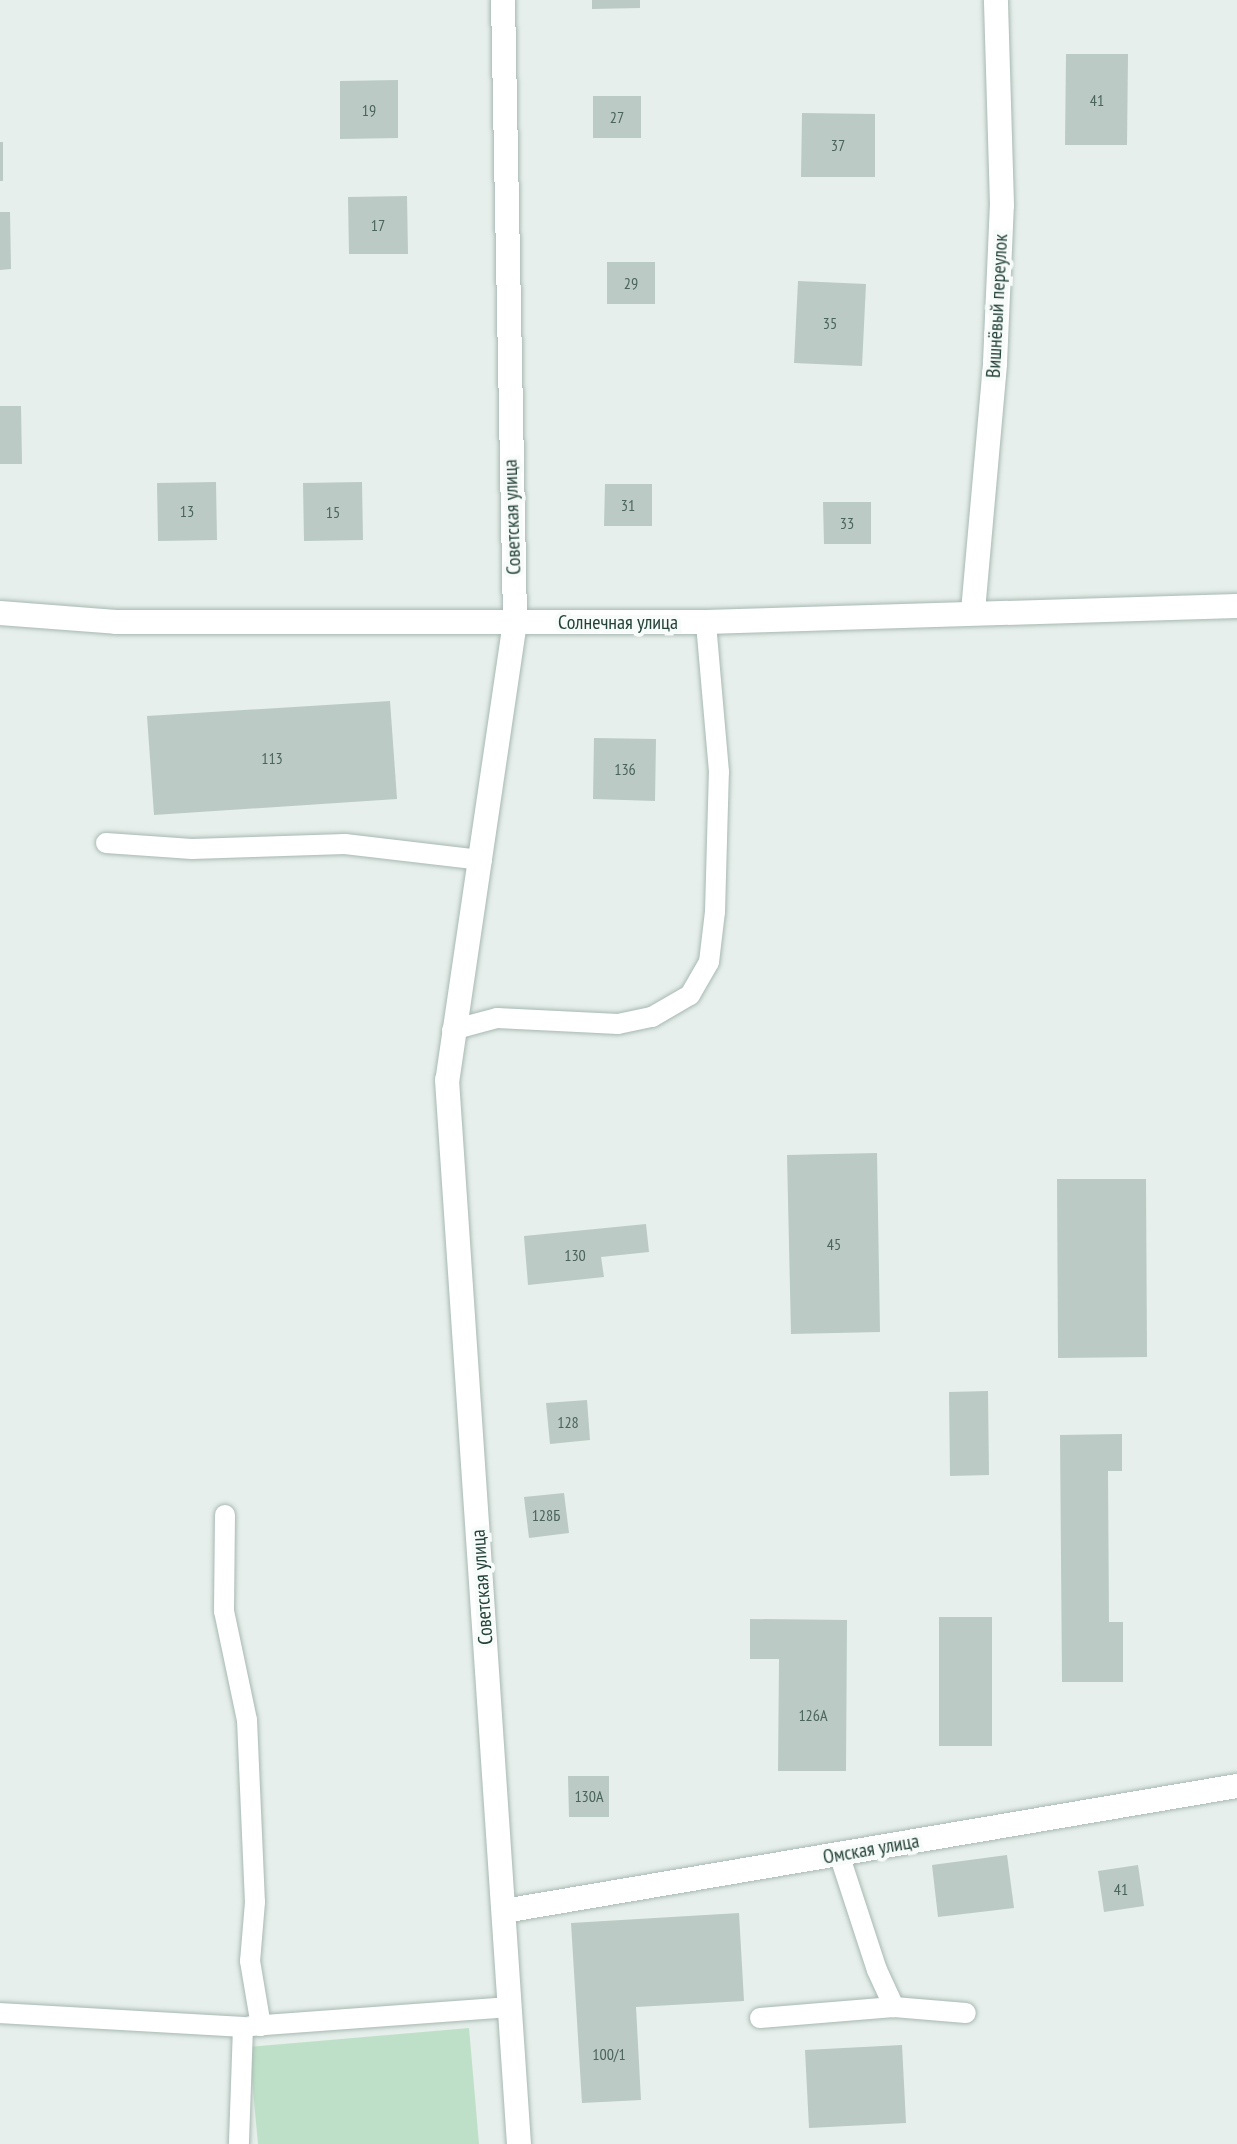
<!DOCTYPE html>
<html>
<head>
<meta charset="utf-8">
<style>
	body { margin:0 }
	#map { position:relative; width:1237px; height:2144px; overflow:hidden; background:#e6efeb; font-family:"PT Sans Narrow",sans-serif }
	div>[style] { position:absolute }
	.green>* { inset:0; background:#bfe0c8 }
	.building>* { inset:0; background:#bbcac4 }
	.roads { filter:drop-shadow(0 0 2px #a8b8b2) drop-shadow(0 0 2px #a8b8b2) }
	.lane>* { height:20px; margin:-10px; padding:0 10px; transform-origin:10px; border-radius:10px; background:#fff }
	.street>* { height:24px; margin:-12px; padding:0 12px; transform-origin:12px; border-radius:12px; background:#fff }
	span { translate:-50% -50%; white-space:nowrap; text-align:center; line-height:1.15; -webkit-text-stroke:8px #f7fbf9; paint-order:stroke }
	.number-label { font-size:16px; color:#4a645c }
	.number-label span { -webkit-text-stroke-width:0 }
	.street-label { font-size:20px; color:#24423a }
</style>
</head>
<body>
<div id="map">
	<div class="green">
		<div style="clip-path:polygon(469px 2028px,479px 2144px,258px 2144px,249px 2047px)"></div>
	</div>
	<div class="building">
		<div style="clip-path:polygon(592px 0,640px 0,640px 8px,592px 9px)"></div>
		<div style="clip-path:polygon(1066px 54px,1128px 54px,1127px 145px,1065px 145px)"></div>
		<div style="clip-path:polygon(398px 80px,398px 138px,340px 139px,340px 81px)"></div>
		<div style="clip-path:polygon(593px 96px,641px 96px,641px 138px,593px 138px)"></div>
		<div style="clip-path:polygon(802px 113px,875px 114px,875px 177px,801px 177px)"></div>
		<div style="clip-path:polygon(0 142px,3px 142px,3px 181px,0 181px)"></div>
		<div style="clip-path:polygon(407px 196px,408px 254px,349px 254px,348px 197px)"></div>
		<div style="clip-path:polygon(0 212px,10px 212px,11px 269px,0 270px)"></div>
		<div style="clip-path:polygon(607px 262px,655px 262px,655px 304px,607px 304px)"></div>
		<div style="clip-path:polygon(798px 281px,866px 284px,862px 366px,794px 363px)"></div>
		<div style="clip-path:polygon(0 406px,21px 406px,22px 464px,0 464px)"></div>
		<div style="clip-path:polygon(216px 482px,217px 540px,158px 541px,157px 483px)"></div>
		<div style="clip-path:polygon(362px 482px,363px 540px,304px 541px,303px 483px)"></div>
		<div style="clip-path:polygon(605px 484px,652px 484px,652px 526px,604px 526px)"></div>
		<div style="clip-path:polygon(823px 502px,871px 502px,871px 544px,824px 544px)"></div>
		<div style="clip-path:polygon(390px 701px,397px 799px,154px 815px,147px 716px)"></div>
		<div style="clip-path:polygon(594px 738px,656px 739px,655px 801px,593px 799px)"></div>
		<div style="clip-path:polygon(877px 1153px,880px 1332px,791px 1334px,787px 1155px)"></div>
		<div style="clip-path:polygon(1057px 1179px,1146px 1179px,1147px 1357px,1058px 1358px)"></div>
		<div style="clip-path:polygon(646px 1224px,649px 1252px,601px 1257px,604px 1277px,528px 1285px,524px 1236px)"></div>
		<div style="clip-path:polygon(988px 1391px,989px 1475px,950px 1476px,949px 1392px)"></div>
		<div style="clip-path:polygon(587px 1400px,590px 1440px,550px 1444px,546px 1403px)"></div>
		<div style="clip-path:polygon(1122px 1434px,1122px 1471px,1108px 1471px,1109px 1622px,1123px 1622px,1123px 1682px,1062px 1682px,1060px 1435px)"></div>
		<div style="clip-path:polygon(564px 1493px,569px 1533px,529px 1538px,524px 1497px)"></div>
		<div style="clip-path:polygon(939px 1617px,992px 1617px,992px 1746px,939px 1746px)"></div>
		<div style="clip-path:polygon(750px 1619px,847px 1620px,846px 1771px,778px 1771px,779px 1659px,750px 1659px)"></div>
		<div style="clip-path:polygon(568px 1776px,609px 1776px,609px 1817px,569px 1817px)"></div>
		<div style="clip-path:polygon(1007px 1855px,1014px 1908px,938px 1917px,932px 1865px)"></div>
		<div style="clip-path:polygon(1138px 1865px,1144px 1906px,1104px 1912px,1098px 1871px)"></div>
		<div style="clip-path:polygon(739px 1913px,744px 2001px,636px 2007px,641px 2100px,582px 2103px,571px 1923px)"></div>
		<div style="clip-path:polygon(902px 2045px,906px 2123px,809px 2128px,805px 2050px)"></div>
	</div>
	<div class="roads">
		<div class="lane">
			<div style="left:106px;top:843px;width:86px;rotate:4deg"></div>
			<div style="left:192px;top:849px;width:153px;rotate:-1.9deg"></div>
			<div style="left:345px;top:844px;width:138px;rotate:6.7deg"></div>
			<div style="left:452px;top:1030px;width:47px;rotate:-14.9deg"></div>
			<div style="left:497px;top:1018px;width:121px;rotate:2.8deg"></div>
			<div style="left:618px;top:1024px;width:35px;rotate:-12deg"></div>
			<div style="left:652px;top:1017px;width:44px;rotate:-30.1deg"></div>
			<div style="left:690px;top:995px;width:38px;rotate:-60deg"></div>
			<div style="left:709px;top:962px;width:50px;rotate:-83.2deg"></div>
			<div style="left:715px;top:912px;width:140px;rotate:-88.4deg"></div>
			<div style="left:719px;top:772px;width:151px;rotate:-95deg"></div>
			<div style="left:225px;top:1515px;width:96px;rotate:90.6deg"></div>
			<div style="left:224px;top:1611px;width:111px;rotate:78.1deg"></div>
			<div style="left:247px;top:1720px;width:182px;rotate:87.5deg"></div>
			<div style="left:255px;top:1902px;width:59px;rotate:94.8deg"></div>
			<div style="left:250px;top:1961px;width:66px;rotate:80.4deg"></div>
			<div style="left:839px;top:1854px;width:122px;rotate:71.9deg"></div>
			<div style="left:877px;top:1970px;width:41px;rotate:65.3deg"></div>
			<div style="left:894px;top:2007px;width:72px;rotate:4.8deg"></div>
			<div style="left:0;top:2013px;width:243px;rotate:3.3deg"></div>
			<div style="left:243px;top:2027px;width:117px;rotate:92deg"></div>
			<div style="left:760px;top:2018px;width:134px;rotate:-4.7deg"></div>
			<div style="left:251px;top:2026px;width:260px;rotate:-4.2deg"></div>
		</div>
		<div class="street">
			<div style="left:503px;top:0;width:622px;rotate:88.89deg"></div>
			<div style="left:515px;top:622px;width:463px;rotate:98.4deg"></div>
			<div style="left:447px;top:1080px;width:1066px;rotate:86.13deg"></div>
			<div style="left:973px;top:611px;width:249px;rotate:-84.9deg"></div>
			<div style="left:995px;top:363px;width:158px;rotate:-87.5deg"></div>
			<div style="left:1002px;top:205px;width:205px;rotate:-91.7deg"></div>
			<div style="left:0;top:613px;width:116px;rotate:4.4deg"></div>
			<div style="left:116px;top:622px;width:590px"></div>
			<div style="left:706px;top:622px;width:531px;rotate:-1.73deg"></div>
			<div style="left:504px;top:1911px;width:744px;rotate:-9.68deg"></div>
		</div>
	</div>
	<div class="number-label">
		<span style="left:1097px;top:100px">41</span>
		<span style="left:369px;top:110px">19</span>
		<span style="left:617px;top:117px">27</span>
		<span style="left:838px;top:145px">37</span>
		<span style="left:378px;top:225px">17</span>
		<span style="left:631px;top:283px">29</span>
		<span style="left:830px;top:323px">35</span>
		<span style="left:628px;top:505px">31</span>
		<span style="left:187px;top:511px">13</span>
		<span style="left:333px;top:512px">15</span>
		<span style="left:847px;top:523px">33</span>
		<span style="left:272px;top:758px">113</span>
		<span style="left:625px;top:769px">136</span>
		<span style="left:834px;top:1244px">45</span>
		<span style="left:575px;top:1255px">130</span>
		<span style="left:568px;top:1422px">128</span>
		<span style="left:546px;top:1515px">128Б</span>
		<span style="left:813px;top:1715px">126А</span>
		<span style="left:589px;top:1796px">130А</span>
		<span style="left:1121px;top:1889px">41</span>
		<span style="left:609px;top:2054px">100/1</span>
	</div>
	<div class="street-label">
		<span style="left:997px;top:306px;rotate:-87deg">Вишнёвый переулок</span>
		<span style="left:512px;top:517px;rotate:-92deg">Советская улица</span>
		<span style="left:618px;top:622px">Солнечная улица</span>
		<span style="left:482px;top:1587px;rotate:-94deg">Советская улица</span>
		<span style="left:871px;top:1849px;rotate:-10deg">Омская улица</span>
	</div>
</div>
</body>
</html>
